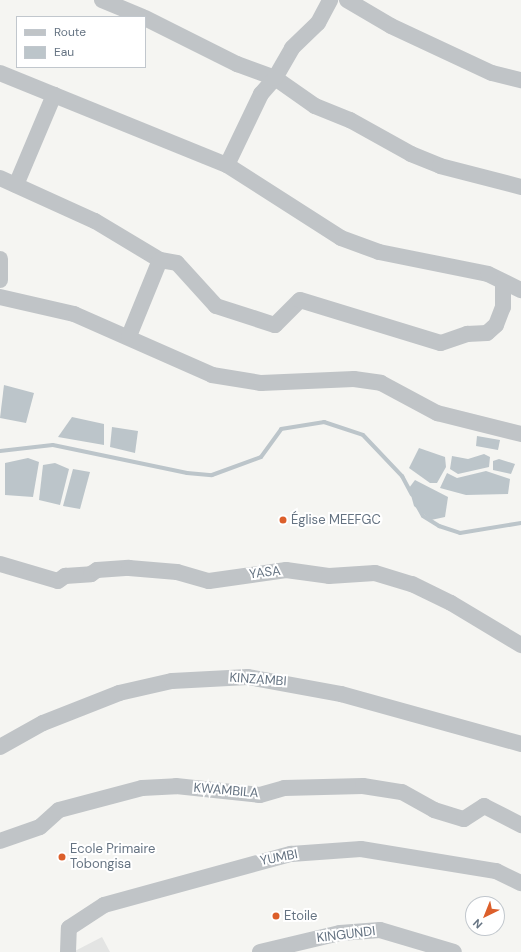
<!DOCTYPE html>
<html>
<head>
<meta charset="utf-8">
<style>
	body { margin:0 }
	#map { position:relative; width:521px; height:952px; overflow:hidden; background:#f5f5f2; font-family:"DM Sans",sans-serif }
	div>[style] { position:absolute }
	.built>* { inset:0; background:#e3e4e3 }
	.water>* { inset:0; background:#bcc5ca }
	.stream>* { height:4px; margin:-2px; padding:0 2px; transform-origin:2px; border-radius:2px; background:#bcc5ca }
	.minor>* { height:16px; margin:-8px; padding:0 8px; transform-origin:8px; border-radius:8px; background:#c0c4c7 }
	.dots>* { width:11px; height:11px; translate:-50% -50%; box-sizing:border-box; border:2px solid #fff; border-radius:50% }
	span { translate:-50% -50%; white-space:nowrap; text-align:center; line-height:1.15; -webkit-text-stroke:4px #fff; paint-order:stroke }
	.poi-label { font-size:13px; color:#657382 }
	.left { translate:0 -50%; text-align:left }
	.street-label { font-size:13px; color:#657382 }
	.legend { position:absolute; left:16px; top:16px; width:130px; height:52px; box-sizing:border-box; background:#fff; border:1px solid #c1c7cd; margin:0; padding:5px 7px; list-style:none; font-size:12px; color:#657382 }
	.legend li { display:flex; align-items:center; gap:8px; height:20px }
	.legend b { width:20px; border:1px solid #c1c7cd }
	.north { position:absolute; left:465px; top:896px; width:40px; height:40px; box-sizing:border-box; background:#fff; border:1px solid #c1c7cd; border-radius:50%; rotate:223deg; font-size:11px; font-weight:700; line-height:16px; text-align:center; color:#657382 }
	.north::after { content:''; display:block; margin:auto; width:14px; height:18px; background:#dc5f2b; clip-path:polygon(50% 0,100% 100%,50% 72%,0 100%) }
</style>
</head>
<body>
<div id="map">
	<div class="built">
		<div style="clip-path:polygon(102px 937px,110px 952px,73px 952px)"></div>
	</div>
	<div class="water">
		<div style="clip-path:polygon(4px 385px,34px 393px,26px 423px,0 418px)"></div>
		<div style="clip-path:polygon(72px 417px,104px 424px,104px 445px,58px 437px)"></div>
		<div style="clip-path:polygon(112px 427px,138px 431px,135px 453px,110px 447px)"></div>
		<div style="clip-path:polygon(477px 436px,500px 440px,498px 450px,476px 446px)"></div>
		<div style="clip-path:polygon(419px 448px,445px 457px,446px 467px,437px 483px,430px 483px,409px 468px)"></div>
		<div style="clip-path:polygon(484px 454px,490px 457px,489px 467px,458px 474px,450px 469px,452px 456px,468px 459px)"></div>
		<div style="clip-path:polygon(28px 458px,39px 462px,33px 497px,5px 495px,5px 463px)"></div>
		<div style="clip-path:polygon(499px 459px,515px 464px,511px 474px,493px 470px,493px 461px)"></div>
		<div style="clip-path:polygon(55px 463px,69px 469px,60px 505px,39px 500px,43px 465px)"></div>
		<div style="clip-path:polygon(73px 469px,90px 472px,80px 509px,63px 506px)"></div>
		<div style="clip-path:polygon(486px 471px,510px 479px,508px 494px,466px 495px,440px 488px,447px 473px,457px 478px)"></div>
		<div style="clip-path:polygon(415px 480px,448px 497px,445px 517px,431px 520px,414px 506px,409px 488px)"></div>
	</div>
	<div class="stream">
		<div style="left:0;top:451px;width:53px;rotate:-6.5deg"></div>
		<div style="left:53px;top:445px;width:137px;rotate:11.8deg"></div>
		<div style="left:187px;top:473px;width:25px;rotate:5deg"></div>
		<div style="left:212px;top:475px;width:52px;rotate:-20.2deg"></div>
		<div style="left:261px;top:457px;width:34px;rotate:-54deg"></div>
		<div style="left:281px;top:429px;width:44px;rotate:-9.2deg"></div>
		<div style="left:324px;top:422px;width:41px;rotate:18.4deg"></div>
		<div style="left:363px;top:435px;width:57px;rotate:46.4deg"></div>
		<div style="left:402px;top:476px;width:21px;rotate:62deg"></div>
		<div style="left:418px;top:507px;width:10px;rotate:61deg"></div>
		<div style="left:423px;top:516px;width:19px;rotate:32deg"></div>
		<div style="left:439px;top:526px;width:22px;rotate:18deg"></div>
		<div style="left:460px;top:533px;width:62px;rotate:-9.3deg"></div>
	</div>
	<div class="minor">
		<div style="left:102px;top:0;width:44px;rotate:22.5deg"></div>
		<div style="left:347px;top:0;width:51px;rotate:30.6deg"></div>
		<div style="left:391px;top:26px;width:111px;rotate:25deg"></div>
		<div style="left:492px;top:73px;width:30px;rotate:14deg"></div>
		<div style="left:145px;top:18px;width:103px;rotate:26.6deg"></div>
		<div style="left:237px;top:64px;width:40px;rotate:20.2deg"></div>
		<div style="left:275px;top:78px;width:49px;rotate:35deg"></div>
		<div style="left:315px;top:106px;width:38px;rotate:22deg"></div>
		<div style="left:350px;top:120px;width:70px;rotate:29.1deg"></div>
		<div style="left:411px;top:154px;width:31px;rotate:22deg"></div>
		<div style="left:440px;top:166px;width:84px;rotate:14.5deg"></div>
		<div style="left:0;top:73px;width:245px;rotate:22.1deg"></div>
		<div style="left:227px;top:165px;width:135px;rotate:32.6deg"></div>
		<div style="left:341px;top:238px;width:40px;rotate:20.2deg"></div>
		<div style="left:379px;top:252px;width:111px;rotate:11.4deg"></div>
		<div style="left:488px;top:274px;width:37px;rotate:26deg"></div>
		<div style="left:227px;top:165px;width:79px;rotate:-64.4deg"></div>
		<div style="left:261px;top:94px;width:21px;rotate:-49deg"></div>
		<div style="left:275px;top:78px;width:34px;rotate:-60deg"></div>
		<div style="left:292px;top:48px;width:36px;rotate:-44deg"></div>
		<div style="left:318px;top:23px;width:26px;rotate:-62deg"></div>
		<div style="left:0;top:178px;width:104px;rotate:24.4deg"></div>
		<div style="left:95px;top:221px;width:76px;rotate:31deg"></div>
		<div style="left:160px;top:260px;width:17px;rotate:10deg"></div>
		<div style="left:177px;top:263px;width:58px;rotate:47.8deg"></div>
		<div style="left:216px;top:306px;width:62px;rotate:17.9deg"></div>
		<div style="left:275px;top:325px;width:35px;rotate:-45deg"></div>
		<div style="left:300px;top:300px;width:147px;rotate:17deg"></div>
		<div style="left:441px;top:343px;width:28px;rotate:-19deg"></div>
		<div style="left:467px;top:334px;width:20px;rotate:-3deg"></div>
		<div style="left:487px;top:333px;width:12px;rotate:-42deg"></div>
		<div style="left:496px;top:325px;width:19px;rotate:-69deg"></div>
		<div style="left:503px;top:307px;width:24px;rotate:-90deg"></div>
		<div style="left:16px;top:185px;width:98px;rotate:-67.1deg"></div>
		<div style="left:0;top:259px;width:21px;rotate:90deg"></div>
		<div style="left:0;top:297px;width:76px;rotate:12.9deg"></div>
		<div style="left:74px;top:314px;width:151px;rotate:23.8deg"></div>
		<div style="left:212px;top:375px;width:50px;rotate:9.3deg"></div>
		<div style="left:261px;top:383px;width:93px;rotate:-2.5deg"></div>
		<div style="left:354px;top:379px;width:27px;rotate:8deg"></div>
		<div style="left:381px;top:383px;width:64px;rotate:28.2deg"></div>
		<div style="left:437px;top:413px;width:87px;rotate:14deg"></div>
		<div style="left:129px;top:336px;width:82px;rotate:-67.8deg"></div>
		<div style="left:0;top:564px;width:60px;rotate:16.3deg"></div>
		<div style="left:58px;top:581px;width:9px;rotate:-36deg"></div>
		<div style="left:65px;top:576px;width:26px;rotate:-4deg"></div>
		<div style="left:91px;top:574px;width:7px;rotate:-34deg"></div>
		<div style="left:97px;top:570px;width:32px;rotate:-4deg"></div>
		<div style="left:129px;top:568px;width:48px;rotate:4.8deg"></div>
		<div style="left:177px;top:572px;width:33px;rotate:16deg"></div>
		<div style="left:209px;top:581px;width:78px;rotate:-8.1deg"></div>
		<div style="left:286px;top:570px;width:43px;rotate:7.9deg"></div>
		<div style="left:329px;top:576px;width:46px;rotate:-3.7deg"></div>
		<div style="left:375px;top:573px;width:39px;rotate:17deg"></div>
		<div style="left:412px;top:584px;width:43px;rotate:26deg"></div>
		<div style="left:451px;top:603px;width:82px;rotate:31deg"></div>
		<div style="left:0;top:747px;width:49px;rotate:-29.2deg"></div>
		<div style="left:43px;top:723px;width:82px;rotate:-21.5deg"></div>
		<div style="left:119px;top:693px;width:54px;rotate:-12.8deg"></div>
		<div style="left:172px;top:681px;width:76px;rotate:-3deg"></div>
		<div style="left:248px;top:677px;width:95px;rotate:10.4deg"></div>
		<div style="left:341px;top:694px;width:187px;rotate:15.5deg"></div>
		<div style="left:0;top:841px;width:42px;rotate:-19.3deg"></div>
		<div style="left:40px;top:827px;width:25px;rotate:-42deg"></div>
		<div style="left:59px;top:810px;width:86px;rotate:-14.8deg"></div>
		<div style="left:142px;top:788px;width:34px;rotate:-3deg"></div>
		<div style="left:176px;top:786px;width:84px;rotate:6.1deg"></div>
		<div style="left:260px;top:795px;width:25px;rotate:-16deg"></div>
		<div style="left:284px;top:788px;width:79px;rotate:-1.5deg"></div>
		<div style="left:363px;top:786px;width:39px;rotate:9deg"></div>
		<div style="left:402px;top:792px;width:37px;rotate:29deg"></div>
		<div style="left:434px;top:810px;width:31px;rotate:17deg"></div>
		<div style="left:464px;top:819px;width:24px;rotate:-33deg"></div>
		<div style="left:484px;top:806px;width:42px;rotate:27.2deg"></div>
		<div style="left:68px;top:952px;width:24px;rotate:-88deg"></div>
		<div style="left:69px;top:928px;width:42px;rotate:-33.3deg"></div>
		<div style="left:104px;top:905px;width:194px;rotate:-15.3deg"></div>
		<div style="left:291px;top:854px;width:70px;rotate:-4.1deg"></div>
		<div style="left:361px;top:849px;width:137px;rotate:9.3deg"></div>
		<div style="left:496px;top:871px;width:28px;rotate:26deg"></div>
		<div style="left:260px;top:952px;width:82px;rotate:-13.4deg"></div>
		<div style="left:340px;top:933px;width:40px;rotate:-4.3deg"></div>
		<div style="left:380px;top:930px;width:77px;rotate:16.6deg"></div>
	</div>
	<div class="dots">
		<div style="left:283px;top:520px;background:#dc5f2b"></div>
		<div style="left:62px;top:857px;background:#dc5f2b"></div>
		<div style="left:276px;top:916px;background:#dc5f2b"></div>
	</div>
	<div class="poi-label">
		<span class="left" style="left:291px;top:520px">Église MEEFGC</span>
		<span class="left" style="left:70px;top:857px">Ecole Primaire<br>Tobongisa</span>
		<span class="left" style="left:284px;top:916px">Etoile</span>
	</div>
	<div class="street-label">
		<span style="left:265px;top:573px;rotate:-7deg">YASA</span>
		<span style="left:258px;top:680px;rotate:4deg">KINZAMBI</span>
		<span style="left:226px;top:791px;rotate:5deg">KWAMBILA</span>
		<span style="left:279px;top:858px;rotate:-11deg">YUMBI</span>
		<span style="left:346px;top:935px;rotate:-7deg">KINGUNDI</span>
	</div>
	<ul class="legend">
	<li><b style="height:5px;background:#c0c4c7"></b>Route</li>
	<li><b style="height:11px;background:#bcc5ca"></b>Eau</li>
	</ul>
	<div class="north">N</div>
</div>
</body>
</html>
